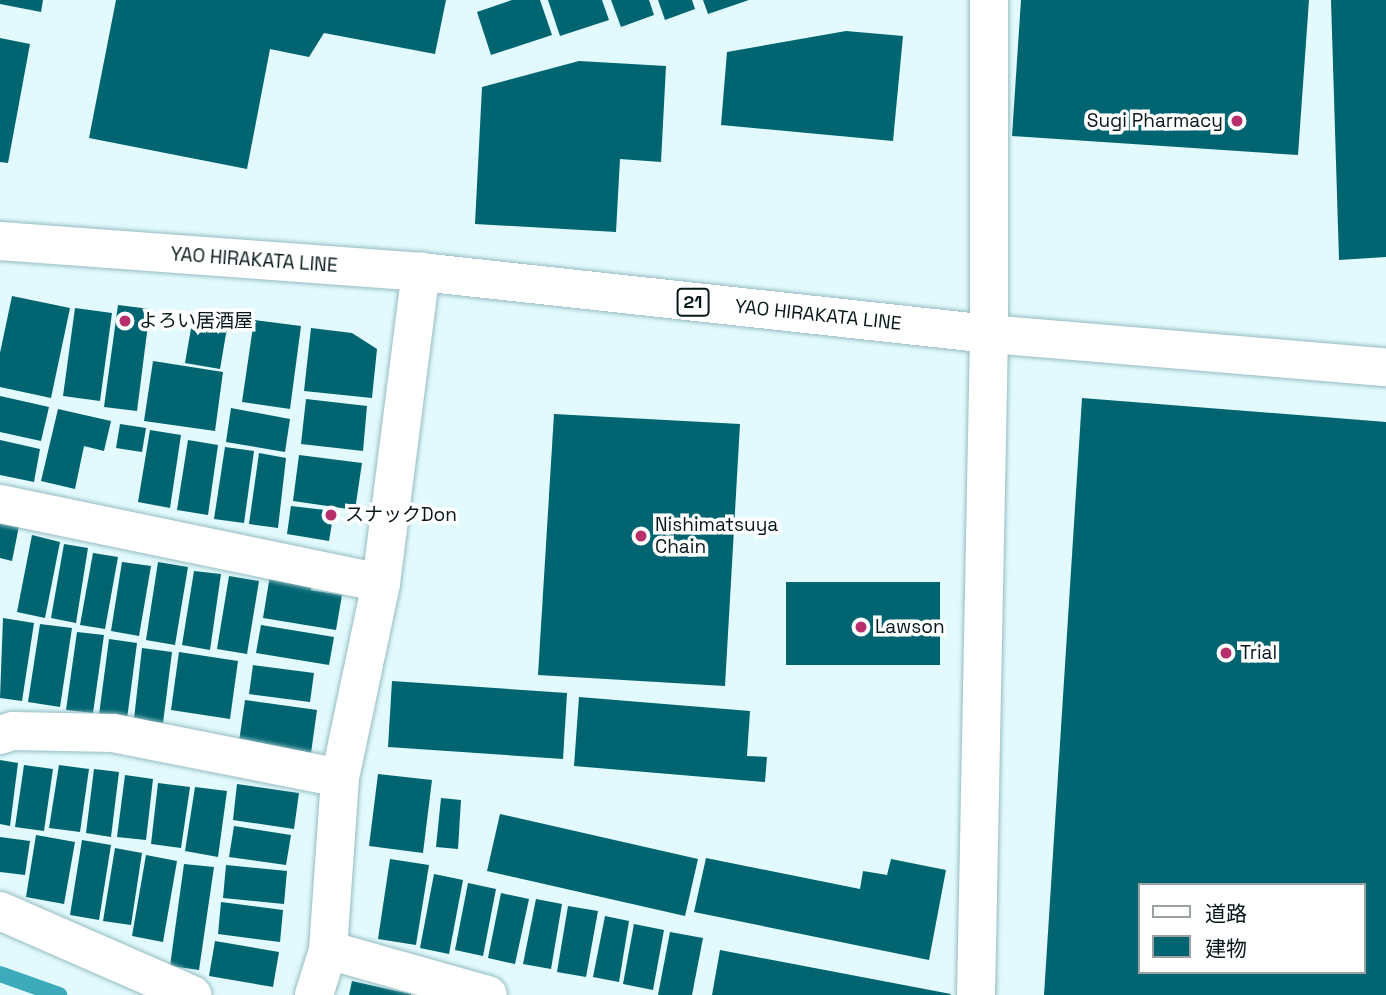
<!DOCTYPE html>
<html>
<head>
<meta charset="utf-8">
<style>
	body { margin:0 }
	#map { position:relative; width:1386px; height:995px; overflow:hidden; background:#e2fafd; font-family:"Space Grotesk","Noto Sans JP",sans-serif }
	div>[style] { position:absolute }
	.stream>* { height:16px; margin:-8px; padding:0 8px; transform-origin:8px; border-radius:8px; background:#3eabbb }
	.building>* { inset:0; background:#006571 }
	.roads { filter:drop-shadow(0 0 2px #95bbc1) drop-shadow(0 0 2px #95bbc1) }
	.minor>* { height:38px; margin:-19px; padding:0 19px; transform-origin:19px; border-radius:19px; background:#fff }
	.primary>* { height:38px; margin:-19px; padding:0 19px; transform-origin:19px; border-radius:19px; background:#fff }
	.dots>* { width:19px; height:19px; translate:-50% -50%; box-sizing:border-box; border:4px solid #fff; border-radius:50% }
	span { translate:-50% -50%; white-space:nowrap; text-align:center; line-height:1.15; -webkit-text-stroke:7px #fff; paint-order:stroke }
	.shield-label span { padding:2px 5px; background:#fff; border:2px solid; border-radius:5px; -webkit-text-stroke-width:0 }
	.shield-label { font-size:18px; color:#081719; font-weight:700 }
	.poi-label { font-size:19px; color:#081719 }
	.right { translate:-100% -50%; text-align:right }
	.left { translate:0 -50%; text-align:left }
	.street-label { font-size:19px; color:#081719 }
	.legend { position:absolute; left:1138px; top:883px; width:228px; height:91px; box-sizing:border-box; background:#fff; border:2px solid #9ca2a3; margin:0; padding:9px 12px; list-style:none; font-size:21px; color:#081719 }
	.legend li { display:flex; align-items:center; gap:14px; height:35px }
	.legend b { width:35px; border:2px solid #9ca2a3 }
</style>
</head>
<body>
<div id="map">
	<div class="stream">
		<div style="left:0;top:974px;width:63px;rotate:19.6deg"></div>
	</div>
	<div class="building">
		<div style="clip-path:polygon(0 0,43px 0,41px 12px,0 4px)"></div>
		<div style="clip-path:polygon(116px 0,446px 0,435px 54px,324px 33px,309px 57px,270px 49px,247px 169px,89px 138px)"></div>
		<div style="clip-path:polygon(512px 0,540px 0,552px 35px,491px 55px,477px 12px)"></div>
		<div style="clip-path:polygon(548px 0,602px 0,609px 20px,560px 36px)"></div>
		<div style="clip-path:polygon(611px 0,649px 0,654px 15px,621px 27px)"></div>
		<div style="clip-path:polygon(658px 0,692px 0,695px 9px,665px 20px)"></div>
		<div style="clip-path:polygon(703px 0,749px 0,708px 14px)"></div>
		<div style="clip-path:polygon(1021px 0,1309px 0,1298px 155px,1012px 136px)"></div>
		<div style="clip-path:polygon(1331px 0,1386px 0,1386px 257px,1339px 260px)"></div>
		<div style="clip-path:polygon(846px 31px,903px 36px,893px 141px,721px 125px,727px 52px)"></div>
		<div style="clip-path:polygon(0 38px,30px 44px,8px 163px,0 162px)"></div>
		<div style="clip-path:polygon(579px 61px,666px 66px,661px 162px,620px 159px,616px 232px,475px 224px,482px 87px)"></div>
		<div style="clip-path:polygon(12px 296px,70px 308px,51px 398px,0 387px,0 353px)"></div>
		<div style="clip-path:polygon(118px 305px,150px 309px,137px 411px,104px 407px)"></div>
		<div style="clip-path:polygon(75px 308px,112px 313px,100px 401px,63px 396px)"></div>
		<div style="clip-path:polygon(193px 317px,228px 322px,220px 369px,185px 363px)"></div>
		<div style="clip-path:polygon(254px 320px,301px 326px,290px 409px,242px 402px)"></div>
		<div style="clip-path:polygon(311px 328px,352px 333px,377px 349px,372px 398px,304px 391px)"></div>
		<div style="clip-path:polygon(153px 361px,223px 372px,215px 431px,144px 421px)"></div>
		<div style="clip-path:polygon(0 396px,49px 407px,41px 441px,0 432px)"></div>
		<div style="clip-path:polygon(evenodd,1082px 398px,1386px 422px,1386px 995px,1044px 995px,1082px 398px,1139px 885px,1363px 885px,1363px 972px,1139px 972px,1139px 885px)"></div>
		<div style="clip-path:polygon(306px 399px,367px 406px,363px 451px,301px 444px)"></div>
		<div style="clip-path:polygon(231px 408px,290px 419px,285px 452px,226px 442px)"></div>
		<div style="clip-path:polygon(58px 409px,111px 421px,104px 451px,84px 446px,75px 489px,41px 481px)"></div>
		<div style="clip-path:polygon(554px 414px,740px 424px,725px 686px,538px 675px)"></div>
		<div style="clip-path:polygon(120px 424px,146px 428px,142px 452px,116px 448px)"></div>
		<div style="clip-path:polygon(150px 430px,181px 435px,170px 508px,138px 502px)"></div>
		<div style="clip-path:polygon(0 440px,40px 449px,34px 482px,0 475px)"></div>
		<div style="clip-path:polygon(188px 440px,218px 445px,208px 515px,177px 510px)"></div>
		<div style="clip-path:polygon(225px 447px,254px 451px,244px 523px,214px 519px)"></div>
		<div style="clip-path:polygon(259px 453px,286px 458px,278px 528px,249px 524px)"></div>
		<div style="clip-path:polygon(299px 455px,362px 463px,355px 510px,293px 501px)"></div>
		<div style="clip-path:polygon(291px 506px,334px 511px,329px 541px,287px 534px)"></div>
		<div style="clip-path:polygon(0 521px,19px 526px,12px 561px,0 558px)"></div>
		<div style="clip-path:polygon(32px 535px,60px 542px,45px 618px,17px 612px)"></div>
		<div style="clip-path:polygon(64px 544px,88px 548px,76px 623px,51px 618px)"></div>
		<div style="clip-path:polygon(93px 553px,118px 557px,105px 629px,80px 625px)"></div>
		<div style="clip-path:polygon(122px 562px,151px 566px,139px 636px,111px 631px)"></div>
		<div style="clip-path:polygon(158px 562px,188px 567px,175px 645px,146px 640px)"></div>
		<div style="clip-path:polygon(271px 569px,313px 576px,311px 590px,342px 595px,336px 630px,263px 618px)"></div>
		<div style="clip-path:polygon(194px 571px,221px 574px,210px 650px,182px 645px)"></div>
		<div style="clip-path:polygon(229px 576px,259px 581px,247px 654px,217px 649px)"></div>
		<div style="clip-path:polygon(786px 582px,940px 582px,940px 665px,786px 665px)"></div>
		<div style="clip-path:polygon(3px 618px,34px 623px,22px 701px,0 698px)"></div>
		<div style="clip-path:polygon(40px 624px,72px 628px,60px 707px,28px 702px)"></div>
		<div style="clip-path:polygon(261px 625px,334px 637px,329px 665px,256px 653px)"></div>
		<div style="clip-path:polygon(77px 632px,104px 635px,93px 713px,66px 710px)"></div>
		<div style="clip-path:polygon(109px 639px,137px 643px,127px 719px,99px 715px)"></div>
		<div style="clip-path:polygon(142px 648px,172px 652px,163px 723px,134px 719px)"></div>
		<div style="clip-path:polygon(179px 652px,238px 661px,230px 719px,171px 710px)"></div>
		<div style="clip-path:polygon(253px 665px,314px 673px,310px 702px,249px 694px)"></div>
		<div style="clip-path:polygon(392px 681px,567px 693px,563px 759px,388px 747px)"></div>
		<div style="clip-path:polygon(579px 697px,750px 711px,747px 756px,767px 757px,765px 782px,574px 766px)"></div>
		<div style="clip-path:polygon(245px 700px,317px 710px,311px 753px,239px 742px)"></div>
		<div style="clip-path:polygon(0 760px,18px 763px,10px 826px,0 824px)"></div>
		<div style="clip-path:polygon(24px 765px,53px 769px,44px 831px,15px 827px)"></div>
		<div style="clip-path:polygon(59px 765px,89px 769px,80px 832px,49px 828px)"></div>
		<div style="clip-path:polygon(94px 769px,119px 772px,111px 837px,86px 833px)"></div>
		<div style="clip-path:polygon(378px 774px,432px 780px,423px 853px,369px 846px)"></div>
		<div style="clip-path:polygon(125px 775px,153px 779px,146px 840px,117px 837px)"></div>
		<div style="clip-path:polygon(158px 783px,190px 787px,181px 848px,151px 844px)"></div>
		<div style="clip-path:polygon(237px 784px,299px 793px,294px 829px,233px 820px)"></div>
		<div style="clip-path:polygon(195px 787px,227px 791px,218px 857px,185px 851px)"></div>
		<div style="clip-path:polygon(441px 798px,461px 800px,458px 849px,436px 847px)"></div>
		<div style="clip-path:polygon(500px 814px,698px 859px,685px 916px,487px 871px)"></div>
		<div style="clip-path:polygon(234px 826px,291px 835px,286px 865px,229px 857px)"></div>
		<div style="clip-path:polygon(36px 835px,75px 842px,64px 904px,26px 897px)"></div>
		<div style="clip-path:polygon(0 837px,30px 841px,25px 875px,0 872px)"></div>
		<div style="clip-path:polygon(82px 840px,111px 845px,99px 920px,70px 915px)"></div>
		<div style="clip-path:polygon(115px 848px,142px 853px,131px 925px,103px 921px)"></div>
		<div style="clip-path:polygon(146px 855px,177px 861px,163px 942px,132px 936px)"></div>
		<div style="clip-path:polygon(706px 858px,860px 889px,863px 871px,887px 875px,891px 859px,946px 870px,929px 960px,694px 912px)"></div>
		<div style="clip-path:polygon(390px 859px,429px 865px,416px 945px,378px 939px)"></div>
		<div style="clip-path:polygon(184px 864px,214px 867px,199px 970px,170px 966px)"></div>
		<div style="clip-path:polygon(226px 865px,287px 871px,284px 904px,223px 898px)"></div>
		<div style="clip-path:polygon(434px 874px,463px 880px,449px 954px,420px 948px)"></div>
		<div style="clip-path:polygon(468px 883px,496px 889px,483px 956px,455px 950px)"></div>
		<div style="clip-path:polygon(501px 893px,529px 899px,515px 964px,488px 958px)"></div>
		<div style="clip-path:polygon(536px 899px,562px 904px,551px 969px,523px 964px)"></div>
		<div style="clip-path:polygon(221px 902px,283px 910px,280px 942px,218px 934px)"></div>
		<div style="clip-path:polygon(568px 906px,598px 911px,586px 977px,557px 972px)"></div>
		<div style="clip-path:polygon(605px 916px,629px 921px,619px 982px,593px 977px)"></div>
		<div style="clip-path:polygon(634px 924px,664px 930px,653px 990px,623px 984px)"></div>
		<div style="clip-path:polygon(670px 932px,703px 938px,692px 995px,658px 995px)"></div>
		<div style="clip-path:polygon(215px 941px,279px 952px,273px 987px,209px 976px)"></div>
		<div style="clip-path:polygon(720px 950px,951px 994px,950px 995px,712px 995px)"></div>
		<div style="clip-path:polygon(352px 981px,411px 994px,411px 995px,349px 995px)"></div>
	</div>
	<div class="roads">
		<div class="minor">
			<div style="left:0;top:504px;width:389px;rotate:11.7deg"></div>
			<div style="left:0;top:735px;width:14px;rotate:-17deg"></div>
			<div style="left:13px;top:731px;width:100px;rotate:1.1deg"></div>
			<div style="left:113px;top:733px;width:231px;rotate:11.2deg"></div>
			<div style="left:0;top:911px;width:210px;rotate:23.6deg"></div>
			<div style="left:328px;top:950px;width:166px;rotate:15.7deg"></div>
			<div style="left:314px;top:995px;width:47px;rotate:-72.7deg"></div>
			<div style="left:328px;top:950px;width:172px;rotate:-86deg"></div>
			<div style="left:340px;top:778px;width:199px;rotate:-78.1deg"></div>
			<div style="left:381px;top:583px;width:314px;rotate:-82.7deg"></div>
			<div style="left:976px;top:995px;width:661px;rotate:-88.87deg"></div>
			<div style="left:989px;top:334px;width:334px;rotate:-90deg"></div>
		</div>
		<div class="primary">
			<div style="left:0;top:241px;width:422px;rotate:4.2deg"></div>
			<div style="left:421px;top:272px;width:571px;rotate:6.23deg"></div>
			<div style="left:989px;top:334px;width:398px;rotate:4.8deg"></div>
		</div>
	</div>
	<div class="dots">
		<div style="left:1237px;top:121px;background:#b82f6b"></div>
		<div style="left:125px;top:321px;background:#b82f6b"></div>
		<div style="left:331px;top:515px;background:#b82f6b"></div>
		<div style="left:641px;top:536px;background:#b82f6b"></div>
		<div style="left:861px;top:627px;background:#b82f6b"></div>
		<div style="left:1226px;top:653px;background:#b82f6b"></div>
	</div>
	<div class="shield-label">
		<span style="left:693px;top:302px">21</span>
	</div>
	<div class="poi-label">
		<span class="right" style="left:1223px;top:121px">Sugi Pharmacy</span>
		<span class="left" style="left:139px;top:321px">よろい居酒屋</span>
		<span class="left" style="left:345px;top:515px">スナックDon</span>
		<span class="left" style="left:655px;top:536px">Nishimatsuya<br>Chain</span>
		<span class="left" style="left:875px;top:627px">Lawson</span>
		<span class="left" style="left:1240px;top:653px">Trial</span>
	</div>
	<div class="street-label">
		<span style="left:254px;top:260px;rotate:4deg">YAO HIRAKATA LINE</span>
		<span style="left:818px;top:315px;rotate:6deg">YAO HIRAKATA LINE</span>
	</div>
	<ul class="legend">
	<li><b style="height:9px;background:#fff"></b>道路</li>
	<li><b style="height:19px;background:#006571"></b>建物</li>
	</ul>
</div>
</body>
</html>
